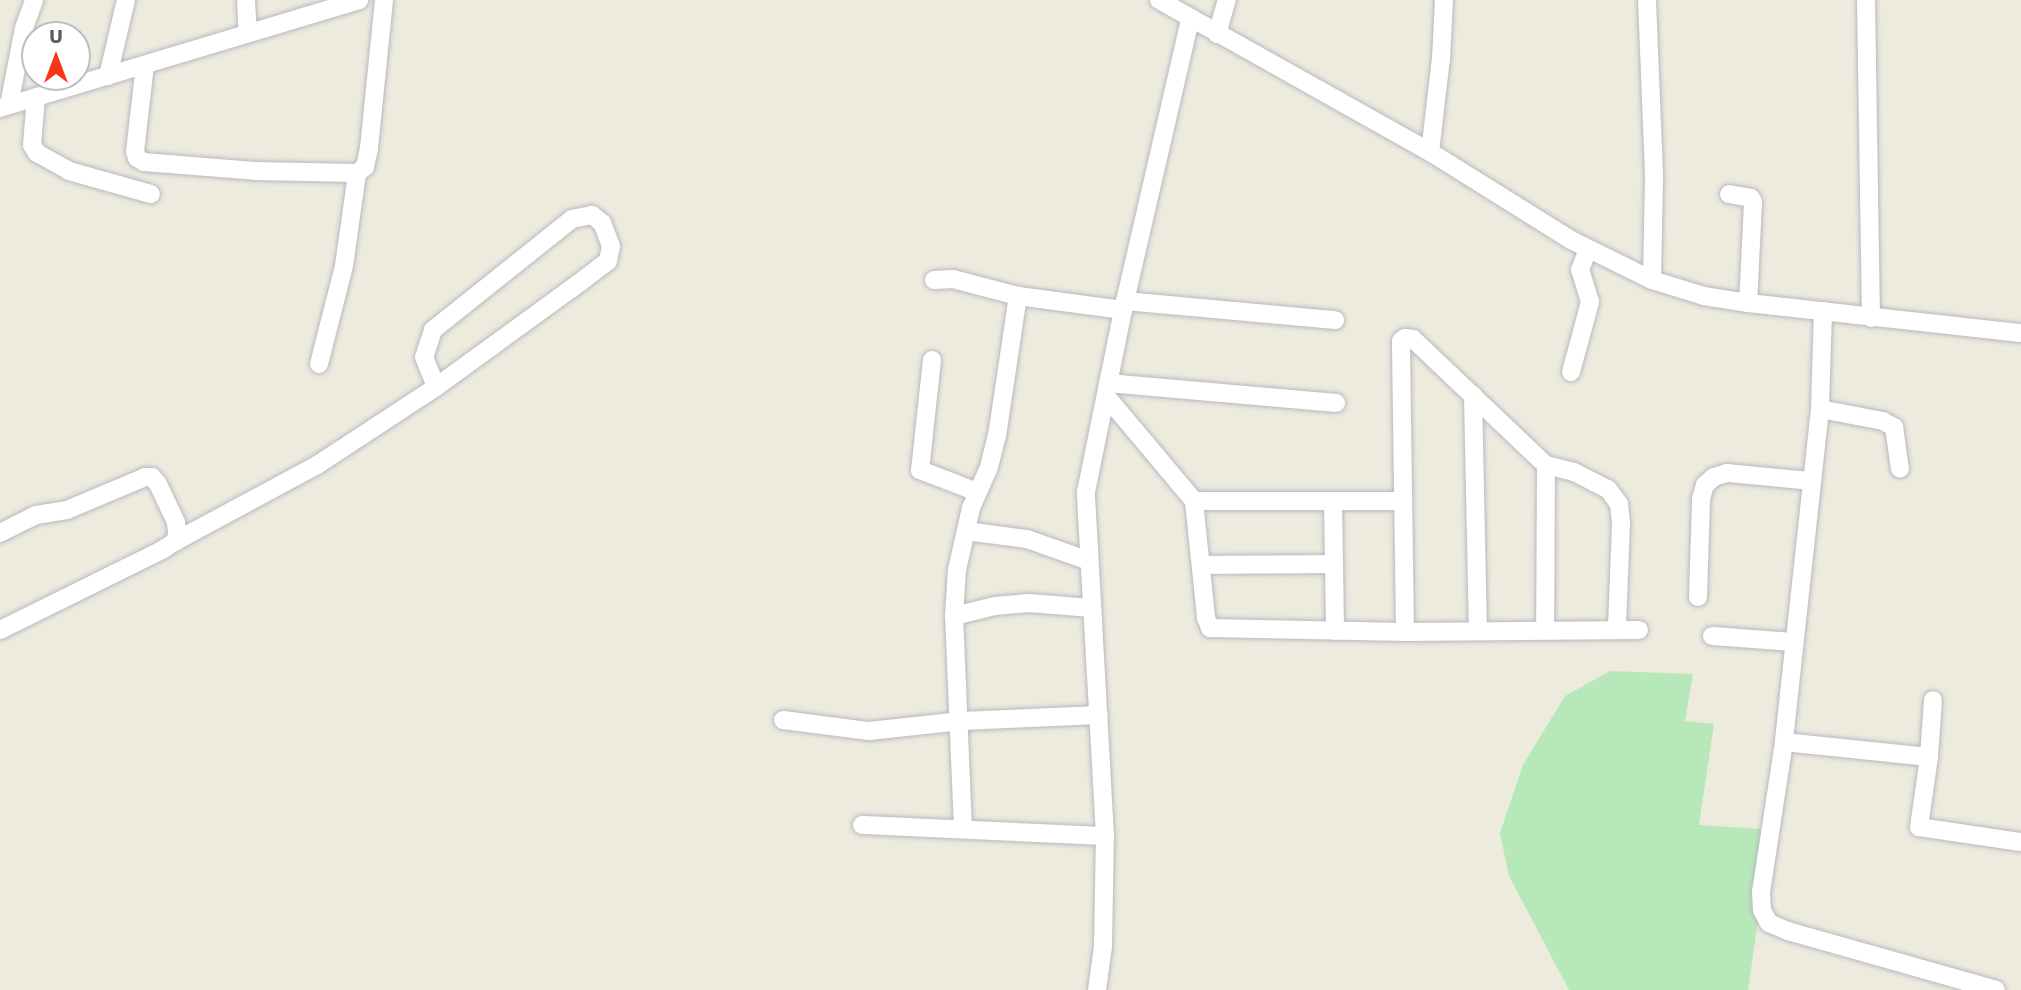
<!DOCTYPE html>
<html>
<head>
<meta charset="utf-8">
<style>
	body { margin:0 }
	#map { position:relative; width:2021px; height:990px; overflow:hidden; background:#edeade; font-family:"Work Sans",sans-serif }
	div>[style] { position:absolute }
	.green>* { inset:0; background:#b7e8ba }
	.roads { filter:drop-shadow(0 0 2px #b7b9bf) drop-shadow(0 0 2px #b7b9bf) }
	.minor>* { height:18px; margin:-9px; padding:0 9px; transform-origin:9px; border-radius:9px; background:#fff }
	span { translate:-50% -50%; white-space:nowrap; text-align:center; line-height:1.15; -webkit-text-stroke:6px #fff; paint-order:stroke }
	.north { position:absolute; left:21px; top:21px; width:70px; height:70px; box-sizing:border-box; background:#fff; border:2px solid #bcbdc0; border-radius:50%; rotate:0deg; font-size:19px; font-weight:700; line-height:28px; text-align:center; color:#585b61 }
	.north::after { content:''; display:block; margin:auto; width:24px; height:32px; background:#f93618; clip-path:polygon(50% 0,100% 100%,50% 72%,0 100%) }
</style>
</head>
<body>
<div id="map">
	<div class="green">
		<div style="clip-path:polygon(1610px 671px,1693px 674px,1685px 721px,1714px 724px,1699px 825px,1761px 829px,1758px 921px,1748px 990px,1569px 990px,1509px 876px,1500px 833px,1523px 765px,1565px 696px)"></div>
	</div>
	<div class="roads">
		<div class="minor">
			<div style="left:246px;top:0;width:33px;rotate:87deg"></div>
			<div style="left:1159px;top:0;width:311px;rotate:29.3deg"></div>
			<div style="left:1430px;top:152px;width:166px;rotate:32deg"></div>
			<div style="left:1571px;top:240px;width:90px;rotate:26.3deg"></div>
			<div style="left:1652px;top:280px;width:54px;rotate:17.1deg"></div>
			<div style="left:1704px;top:296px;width:45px;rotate:9deg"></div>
			<div style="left:1748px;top:303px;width:275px;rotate:6.3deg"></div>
			<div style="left:1647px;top:0;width:178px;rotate:87.7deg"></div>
			<div style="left:1654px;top:178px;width:102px;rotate:91.1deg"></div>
			<div style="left:1866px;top:0;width:318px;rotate:89.1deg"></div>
			<div style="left:1217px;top:34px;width:35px;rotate:-74deg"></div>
			<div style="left:145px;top:65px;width:87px;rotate:96.6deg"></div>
			<div style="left:135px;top:151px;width:7px;rotate:74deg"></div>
			<div style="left:137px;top:158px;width:8px;rotate:30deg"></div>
			<div style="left:144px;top:162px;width:111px;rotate:4.6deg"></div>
			<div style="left:255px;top:171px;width:102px;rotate:1.1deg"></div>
			<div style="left:357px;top:173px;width:10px;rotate:-37deg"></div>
			<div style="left:365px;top:167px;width:19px;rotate:-78deg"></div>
			<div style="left:369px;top:148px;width:149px;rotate:-84.2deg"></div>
			<div style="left:108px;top:76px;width:78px;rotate:-76.7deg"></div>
			<div style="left:36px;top:97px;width:48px;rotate:94.8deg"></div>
			<div style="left:32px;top:145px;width:9px;rotate:58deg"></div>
			<div style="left:37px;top:153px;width:37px;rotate:29deg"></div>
			<div style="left:69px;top:171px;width:85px;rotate:15.7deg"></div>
			<div style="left:9px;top:105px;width:78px;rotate:-79deg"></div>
			<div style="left:24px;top:28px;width:30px;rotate:-70deg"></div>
			<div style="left:0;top:108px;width:375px;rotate:-16.7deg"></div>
			<div style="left:1430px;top:152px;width:94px;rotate:-83.3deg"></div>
			<div style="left:1441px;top:59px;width:59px;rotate:-87.1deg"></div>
			<div style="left:1729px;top:194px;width:22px;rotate:10deg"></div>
			<div style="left:1751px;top:198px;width:4px;rotate:63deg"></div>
			<div style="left:1753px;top:202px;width:101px;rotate:92.8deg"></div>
			<div style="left:934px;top:280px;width:19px;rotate:-3deg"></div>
			<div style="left:953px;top:279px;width:67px;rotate:14.7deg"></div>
			<div style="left:1018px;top:296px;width:106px;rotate:7.6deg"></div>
			<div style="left:1125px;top:301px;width:211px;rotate:5.2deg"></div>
			<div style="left:1823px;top:311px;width:98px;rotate:91.8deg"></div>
			<div style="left:1820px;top:409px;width:335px;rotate:96.2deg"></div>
			<div style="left:1784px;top:742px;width:152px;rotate:98.7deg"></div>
			<div style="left:1761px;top:892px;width:18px;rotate:87deg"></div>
			<div style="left:1762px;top:910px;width:15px;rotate:62deg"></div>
			<div style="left:1769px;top:923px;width:21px;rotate:23deg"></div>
			<div style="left:1788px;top:931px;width:216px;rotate:15.8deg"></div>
			<div style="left:932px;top:360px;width:111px;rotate:96.2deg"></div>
			<div style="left:920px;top:470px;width:61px;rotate:21.1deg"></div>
			<div style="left:319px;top:364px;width:101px;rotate:-75.7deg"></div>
			<div style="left:344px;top:266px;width:94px;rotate:-82deg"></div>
			<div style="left:1571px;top:372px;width:73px;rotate:-74.8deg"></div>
			<div style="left:1590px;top:302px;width:34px;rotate:-107deg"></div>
			<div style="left:1580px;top:270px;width:22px;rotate:-69deg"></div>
			<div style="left:1108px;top:383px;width:229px;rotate:5deg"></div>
			<div style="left:1473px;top:395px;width:236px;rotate:88.8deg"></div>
			<div style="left:1106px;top:396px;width:137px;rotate:50deg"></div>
			<div style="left:1194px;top:501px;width:118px;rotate:84.1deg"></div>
			<div style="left:1206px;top:618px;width:11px;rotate:68deg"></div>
			<div style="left:1210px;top:628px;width:195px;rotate:1.2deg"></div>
			<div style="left:1405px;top:632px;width:234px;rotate:-0.5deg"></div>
			<div style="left:1820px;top:409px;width:64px;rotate:10.8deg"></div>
			<div style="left:1883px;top:421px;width:13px;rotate:29deg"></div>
			<div style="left:1894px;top:427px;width:42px;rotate:81.9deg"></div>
			<div style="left:1546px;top:465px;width:29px;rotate:14deg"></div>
			<div style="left:1574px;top:472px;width:38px;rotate:27deg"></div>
			<div style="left:1608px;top:489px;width:19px;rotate:54deg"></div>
			<div style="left:1619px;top:504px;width:19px;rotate:84deg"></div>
			<div style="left:1621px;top:523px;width:105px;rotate:92.2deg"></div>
			<div style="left:1194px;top:501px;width:207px"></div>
			<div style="left:1333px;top:501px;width:130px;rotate:89.1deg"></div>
			<div style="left:966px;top:531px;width:62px;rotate:7.5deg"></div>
			<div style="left:1027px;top:539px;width:66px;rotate:19.5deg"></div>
			<div style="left:0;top:533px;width:40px;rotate:-26.6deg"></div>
			<div style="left:36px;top:515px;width:31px;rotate:-9deg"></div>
			<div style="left:67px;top:510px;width:85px;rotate:-22.9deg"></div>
			<div style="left:145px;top:477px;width:7px"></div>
			<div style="left:152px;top:477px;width:9px;rotate:49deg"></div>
			<div style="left:158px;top:484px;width:42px;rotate:64.7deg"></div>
			<div style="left:176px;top:522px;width:10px;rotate:84deg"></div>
			<div style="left:177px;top:532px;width:9px;rotate:96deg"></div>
			<div style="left:176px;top:541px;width:17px;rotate:147deg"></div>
			<div style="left:162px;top:550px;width:181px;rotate:153.7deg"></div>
			<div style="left:176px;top:541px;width:160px;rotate:-28.3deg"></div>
			<div style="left:317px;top:465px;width:142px;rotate:-33.2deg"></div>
			<div style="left:436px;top:387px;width:167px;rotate:-36deg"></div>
			<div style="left:571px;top:289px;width:46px;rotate:-37.1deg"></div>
			<div style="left:608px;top:261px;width:15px;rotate:-79deg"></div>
			<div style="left:611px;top:246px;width:25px;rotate:-111deg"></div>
			<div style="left:602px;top:223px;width:13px;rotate:-141deg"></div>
			<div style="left:592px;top:215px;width:20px;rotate:169deg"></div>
			<div style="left:572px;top:219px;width:178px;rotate:141.4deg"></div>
			<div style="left:433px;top:330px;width:28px;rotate:108deg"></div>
			<div style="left:424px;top:357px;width:32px;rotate:68deg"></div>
			<div style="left:1202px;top:565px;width:132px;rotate:-0.4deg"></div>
			<div style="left:1698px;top:597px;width:98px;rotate:-88.2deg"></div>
			<div style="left:1701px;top:499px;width:15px;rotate:-74deg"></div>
			<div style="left:1705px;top:485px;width:12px;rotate:-42deg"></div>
			<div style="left:1714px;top:477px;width:14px;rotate:-17deg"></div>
			<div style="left:1727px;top:473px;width:85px;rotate:5.4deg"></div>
			<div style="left:954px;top:616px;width:42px;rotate:-13.7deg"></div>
			<div style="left:995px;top:606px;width:34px;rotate:-5deg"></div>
			<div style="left:1029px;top:603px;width:62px;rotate:4.6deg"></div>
			<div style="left:1405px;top:632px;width:283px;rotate:-90.8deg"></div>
			<div style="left:1401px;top:349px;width:8px;rotate:-90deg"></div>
			<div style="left:1401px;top:341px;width:5px;rotate:-37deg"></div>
			<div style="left:1405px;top:338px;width:8px;rotate:7deg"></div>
			<div style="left:1413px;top:339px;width:183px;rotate:43.5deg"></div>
			<div style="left:1546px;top:465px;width:165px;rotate:90.3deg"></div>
			<div style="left:1712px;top:636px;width:82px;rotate:4.2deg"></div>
			<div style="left:783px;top:720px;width:87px;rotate:7.3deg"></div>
			<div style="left:869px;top:731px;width:93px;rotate:-6.2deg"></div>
			<div style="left:961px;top:721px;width:138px;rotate:-2.5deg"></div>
			<div style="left:1784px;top:742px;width:146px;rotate:5.9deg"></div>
			<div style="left:1929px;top:757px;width:71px;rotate:98.1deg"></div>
			<div style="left:1919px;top:827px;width:103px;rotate:8.4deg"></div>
			<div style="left:1929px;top:757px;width:57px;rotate:-86deg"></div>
			<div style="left:862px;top:825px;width:243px;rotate:2.6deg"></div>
			<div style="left:963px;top:829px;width:213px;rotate:-92.4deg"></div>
			<div style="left:954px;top:616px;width:46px;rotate:-86.3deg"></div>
			<div style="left:957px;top:570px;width:64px;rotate:-77.3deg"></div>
			<div style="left:971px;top:508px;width:45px;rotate:-66.3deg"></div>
			<div style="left:989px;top:467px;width:32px;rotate:-76deg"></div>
			<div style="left:997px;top:436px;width:142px;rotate:-81.5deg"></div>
			<div style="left:1097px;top:990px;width:44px;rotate:-82.2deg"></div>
			<div style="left:1103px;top:946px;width:110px;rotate:-89deg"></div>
			<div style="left:1105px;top:836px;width:345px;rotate:-93.2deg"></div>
			<div style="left:1086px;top:492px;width:186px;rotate:-78.5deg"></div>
			<div style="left:1123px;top:310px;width:299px;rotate:-77deg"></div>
		</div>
	</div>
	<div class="north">U</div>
</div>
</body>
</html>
